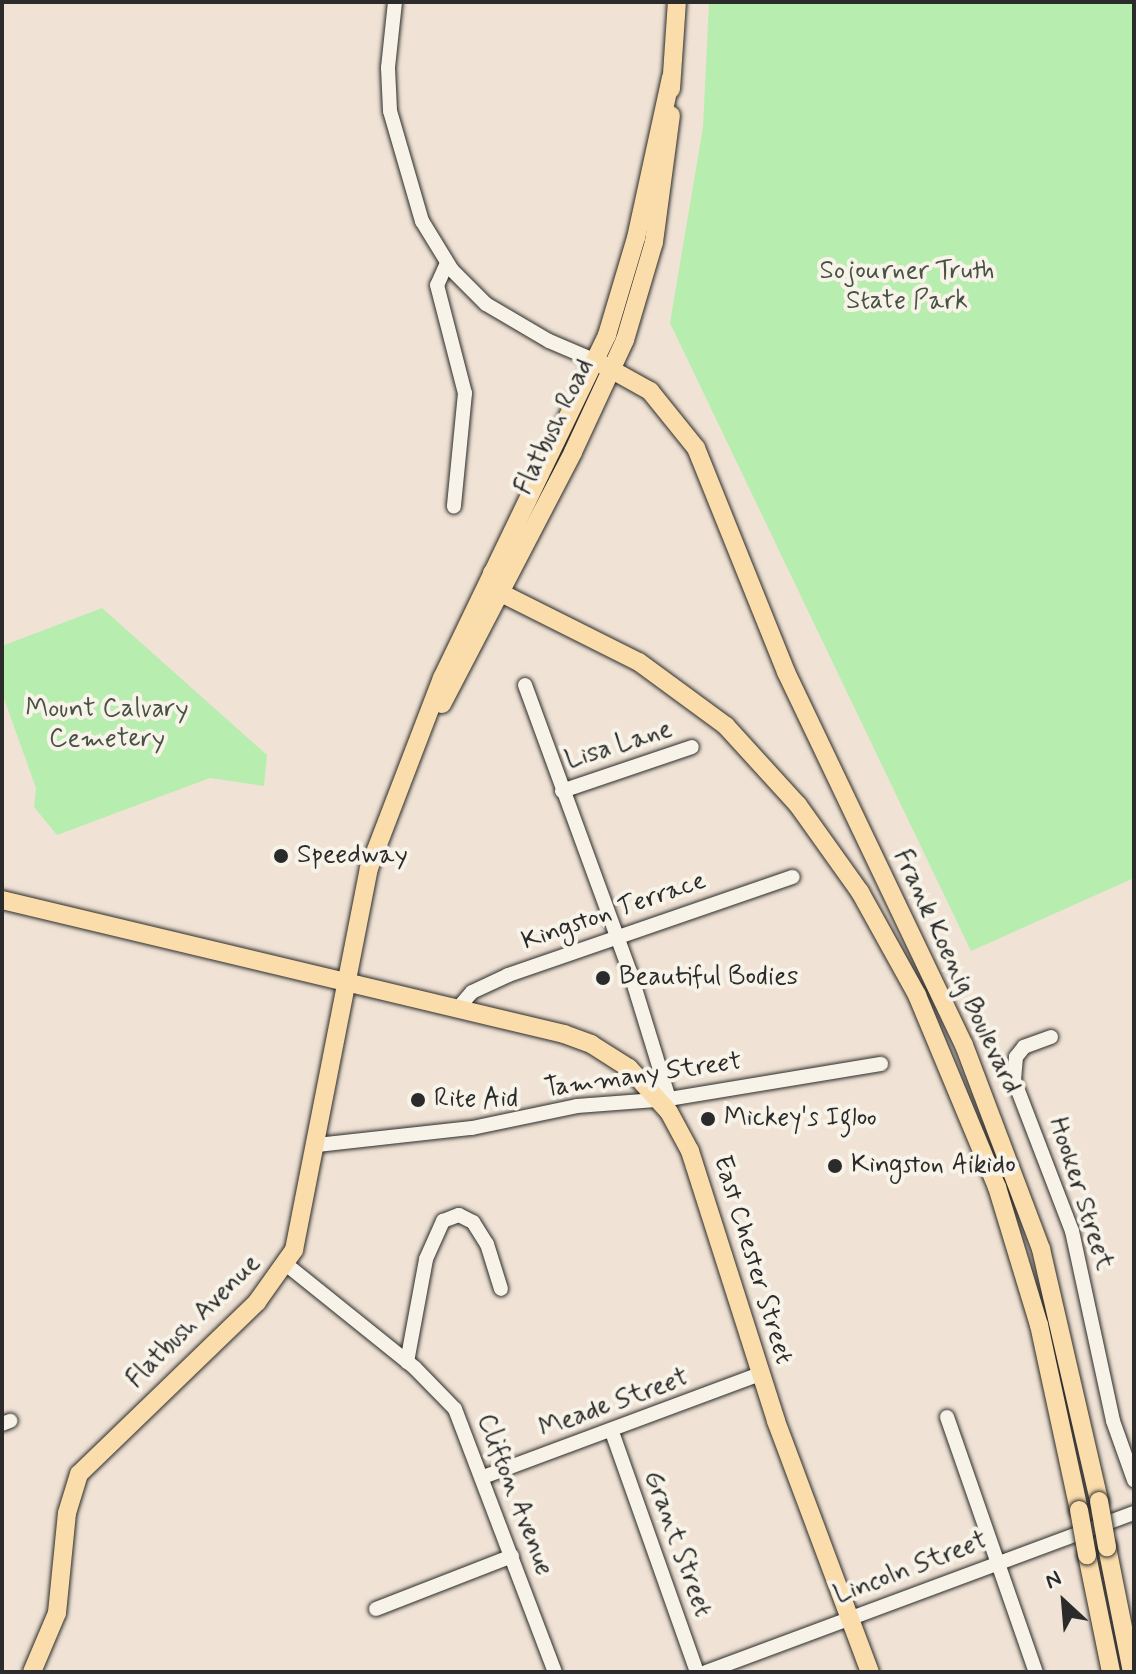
<!DOCTYPE html>
<html>
<head>
<meta charset="utf-8">
<style>
	body { margin:0 }
	#map { position:relative; width:1136px; height:1674px; overflow:hidden; background:#f0e3d5; font-family:Mynerve,sans-serif }
	div>[style] { position:absolute }
	.green>* { inset:0; background:#b7edaf }
	.roads { filter:drop-shadow(0 0 2px #2b2b2b) drop-shadow(0 0 2px #2b2b2b) }
	.minor>* { height:14px; margin:-7px; padding:0 7px; transform-origin:7px; border-radius:7px; background:#f7f3e8 }
	.major>* { height:18px; margin:-9px; padding:0 9px; transform-origin:9px; border-radius:9px; background:#fbddab }
	.bridges { filter:drop-shadow(0 0 2px #2b2b2b) drop-shadow(0 0 2px #2b2b2b) }
	.major-bridge>* { height:18px; margin:-9px; padding:0 9px; transform-origin:9px; border-radius:9px; background:#fbddab }
	.dots>* { width:22px; height:22px; translate:-50% -50%; box-sizing:border-box; border:4px solid #f7f3e8; border-radius:50% }
	span { translate:-50% -50%; white-space:nowrap; text-align:center; line-height:1.15; -webkit-text-stroke:8px #f7f3e8; paint-order:stroke }
	.park-label { font-size:26px; color:#475245 }
	.street-label { font-size:26px; color:#2b2b2b }
	.poi-label { font-size:26px; color:#2b2b2b }
	.left { translate:0 -50%; text-align:left }
	.frame { position:absolute; inset:0; border:4px solid #2b2b2b; pointer-events:none }
	.north { position:absolute; left:1024px; top:1562px; width:80px; height:80px; -webkit-text-stroke:6px #f7f3e8; paint-order:stroke; rotate:334deg; font-size:22px; font-weight:700; line-height:32px; text-align:center; color:#2b2b2b }
	.north::after { content:''; display:block; margin:auto; width:28px; height:36px; background:#2b2b2b; clip-path:polygon(50% 0,100% 100%,50% 72%,0 100%) }
</style>
</head>
<body>
<div id="map">
	<div class="green">
		<div style="clip-path:polygon(709px 2px,1134px 2px,1134px 878px,971px 951px,670px 323px,703px 127px)"></div>
		<div style="clip-path:polygon(102px 608px,267px 755px,264px 786px,210px 778px,57px 835px,34px 807px,36px 788px,2px 693px,2px 646px)"></div>
	</div>
	<div class="roads">
		<div class="minor">
			<div style="left:395px;top:2px;width:66px;rotate:96.1deg"></div>
			<div style="left:388px;top:68px;width:43px;rotate:87.3deg"></div>
			<div style="left:390px;top:111px;width:115px;rotate:73.8deg"></div>
			<div style="left:422px;top:221px;width:57px;rotate:58.5deg"></div>
			<div style="left:452px;top:270px;width:48px;rotate:45deg"></div>
			<div style="left:486px;top:304px;width:73px;rotate:30.4deg"></div>
			<div style="left:549px;top:341px;width:51px;rotate:23.1deg"></div>
			<div style="left:447px;top:263px;width:24px;rotate:114deg"></div>
			<div style="left:437px;top:285px;width:112px;rotate:75.5deg"></div>
			<div style="left:465px;top:393px;width:114px;rotate:95.6deg"></div>
			<div style="left:525px;top:685px;width:306px;rotate:69.9deg"></div>
			<div style="left:630px;top:972px;width:133px;rotate:72.9deg"></div>
			<div style="left:562px;top:791px;width:137px;rotate:-18.7deg"></div>
			<div style="left:459px;top:1007px;width:20px;rotate:-49deg"></div>
			<div style="left:472px;top:992px;width:40px;rotate:-25deg"></div>
			<div style="left:508px;top:975px;width:301px;rotate:-19deg"></div>
			<div style="left:1051px;top:1037px;width:29px;rotate:160deg"></div>
			<div style="left:1024px;top:1047px;width:13px;rotate:129deg"></div>
			<div style="left:1016px;top:1057px;width:23px;rotate:95deg"></div>
			<div style="left:1014px;top:1080px;width:162px;rotate:69deg"></div>
			<div style="left:1072px;top:1231px;width:194px;rotate:77.8deg"></div>
			<div style="left:1113px;top:1421px;width:63px;rotate:70.4deg"></div>
			<div style="left:317px;top:1145px;width:156px;rotate:-6.3deg"></div>
			<div style="left:472px;top:1128px;width:107px;rotate:-11.8deg"></div>
			<div style="left:577px;top:1106px;width:92px;rotate:-4.4deg"></div>
			<div style="left:669px;top:1099px;width:215px;rotate:-9.4deg"></div>
			<div style="left:287px;top:1265px;width:164px;rotate:38.8deg"></div>
			<div style="left:415px;top:1368px;width:57px;rotate:45.7deg"></div>
			<div style="left:455px;top:1409px;width:281px;rotate:69.2deg"></div>
			<div style="left:407px;top:1362px;width:105px;rotate:-79.5deg"></div>
			<div style="left:426px;top:1259px;width:42px;rotate:-65.9deg"></div>
			<div style="left:443px;top:1221px;width:17px;rotate:-21deg"></div>
			<div style="left:459px;top:1215px;width:16px;rotate:27deg"></div>
			<div style="left:473px;top:1222px;width:26px;rotate:58deg"></div>
			<div style="left:487px;top:1244px;width:47px;rotate:72.7deg"></div>
			<div style="left:947px;top:1417px;width:270px;rotate:70.8deg"></div>
			<div style="left:2px;top:1424px;width:9px;rotate:-21deg"></div>
			<div style="left:612px;top:1432px;width:255px;rotate:70.5deg"></div>
			<div style="left:483px;top:1477px;width:296px;rotate:-20.4deg"></div>
			<div style="left:376px;top:1609px;width:146px;rotate:-21.3deg"></div>
			<div style="left:706px;top:1672px;width:457px;rotate:-20.4deg"></div>
		</div>
		<div class="major">
			<div style="left:671px;top:89px;width:87px;rotate:-86.1deg"></div>
			<div style="left:596px;top:361px;width:62px;rotate:29.1deg"></div>
			<div style="left:650px;top:391px;width:73px;rotate:51.1deg"></div>
			<div style="left:696px;top:448px;width:241px;rotate:68.1deg"></div>
			<div style="left:786px;top:672px;width:413px;rotate:64.5deg"></div>
			<div style="left:964px;top:1045px;width:218px;rotate:69.3deg"></div>
			<div style="left:1041px;top:1249px;width:259px;rotate:77deg"></div>
			<div style="left:492px;top:573px;width:22px;rotate:66deg"></div>
			<div style="left:501px;top:593px;width:154px;rotate:26.6deg"></div>
			<div style="left:639px;top:662px;width:108px;rotate:36.3deg"></div>
			<div style="left:726px;top:726px;width:107px;rotate:47.7deg"></div>
			<div style="left:798px;top:805px;width:107px;rotate:54.5deg"></div>
			<div style="left:860px;top:892px;width:118px;rotate:61deg"></div>
			<div style="left:917px;top:995px;width:208px;rotate:67.4deg"></div>
			<div style="left:997px;top:1187px;width:144px;rotate:73.1deg"></div>
			<div style="left:1039px;top:1325px;width:189px;rotate:77.8deg"></div>
			<div style="left:442px;top:704px;width:284px;rotate:-62.5deg"></div>
			<div style="left:573px;top:452px;width:123px;rotate:-65.1deg"></div>
			<div style="left:625px;top:340px;width:102px;rotate:-73.5deg"></div>
			<div style="left:654px;top:242px;width:128px;rotate:-82.4deg"></div>
			<div style="left:2px;top:900px;width:578px;rotate:13.41deg"></div>
			<div style="left:564px;top:1034px;width:29px;rotate:20deg"></div>
			<div style="left:591px;top:1044px;width:45px;rotate:32.3deg"></div>
			<div style="left:629px;top:1068px;width:59px;rotate:47.7deg"></div>
			<div style="left:669px;top:1112px;width:44px;rotate:61.7deg"></div>
			<div style="left:690px;top:1151px;width:283px;rotate:72.3deg"></div>
			<div style="left:776px;top:1421px;width:268px;rotate:69.5deg"></div>
			<div style="left:1107px;top:1547px;width:127px;rotate:78.7deg"></div>
			<div style="left:1087px;top:1555px;width:119px;rotate:78.4deg"></div>
			<div style="left:32px;top:1672px;width:64px;rotate:-67deg"></div>
			<div style="left:57px;top:1613px;width:100px;rotate:-84.3deg"></div>
			<div style="left:67px;top:1513px;width:41px;rotate:-72.9deg"></div>
			<div style="left:79px;top:1474px;width:248px;rotate:-44deg"></div>
			<div style="left:257px;top:1302px;width:64px;rotate:-54.6deg"></div>
			<div style="left:294px;top:1250px;width:389px;rotate:-78.9deg"></div>
			<div style="left:369px;top:868px;width:204px;rotate:-69deg"></div>
			<div style="left:442px;top:678px;width:381px;rotate:-64.3deg"></div>
			<div style="left:607px;top:335px;width:101px;rotate:-73.4deg"></div>
			<div style="left:636px;top:238px;width:164px;rotate:-77.7deg"></div>
		</div>
	</div>
	<div class="bridges">
		<div class="major-bridge">
			<div style="left:1099px;top:1501px;width:47px;rotate:80.1deg"></div>
			<div style="left:1079px;top:1510px;width:46px;rotate:79.9deg"></div>
		</div>
	</div>
	<div class="dots">
		<div style="left:281px;top:856px;background:#2b2b2b"></div>
		<div style="left:603px;top:978px;background:#2b2b2b"></div>
		<div style="left:418px;top:1100px;background:#2b2b2b"></div>
		<div style="left:708px;top:1119px;background:#2b2b2b"></div>
		<div style="left:835px;top:1166px;background:#2b2b2b"></div>
	</div>
	<div class="park-label">
		<span style="left:907px;top:287px">Sojourner Truth<br>State Park</span>
		<span style="left:107px;top:725px">Mount Calvary<br>Cemetery</span>
	</div>
	<div class="street-label">
		<span style="left:555px;top:427px;rotate:-64deg">Flatbush Road</span>
		<span style="left:619px;top:746px;rotate:-18deg">Lisa Lane</span>
		<span style="left:614px;top:912px;rotate:-19deg">Kingston Terrace</span>
		<span style="left:956px;top:972px;rotate:65deg">Frank Koenig Boulevard</span>
		<span style="left:643px;top:1076px;rotate:-8deg">Tammany Street</span>
		<span style="left:1080px;top:1194px;rotate:72deg">Hooker Street</span>
		<span style="left:752px;top:1260px;rotate:73deg">East Chester Street</span>
		<span style="left:194px;top:1322px;rotate:-45deg">Flatbush Avenue</span>
		<span style="left:614px;top:1404px;rotate:-20deg">Meade Street</span>
		<span style="left:514px;top:1495px;rotate:69deg">Clifton Avenue</span>
		<span style="left:677px;top:1544px;rotate:70deg">Grant Street</span>
		<span style="left:911px;top:1569px;rotate:-21deg">Lincoln Street</span>
	</div>
	<div class="poi-label">
		<span class="left" style="left:297px;top:856px">Speedway</span>
		<span class="left" style="left:619px;top:978px">Beautiful Bodies</span>
		<span class="left" style="left:434px;top:1100px">Rite Aid</span>
		<span class="left" style="left:724px;top:1119px">Mickey's Igloo</span>
		<span class="left" style="left:851px;top:1166px">Kingston Aikido</span>
	</div>
	<div class="frame"></div>
	<div class="north">N</div>
</div>
</body>
</html>
